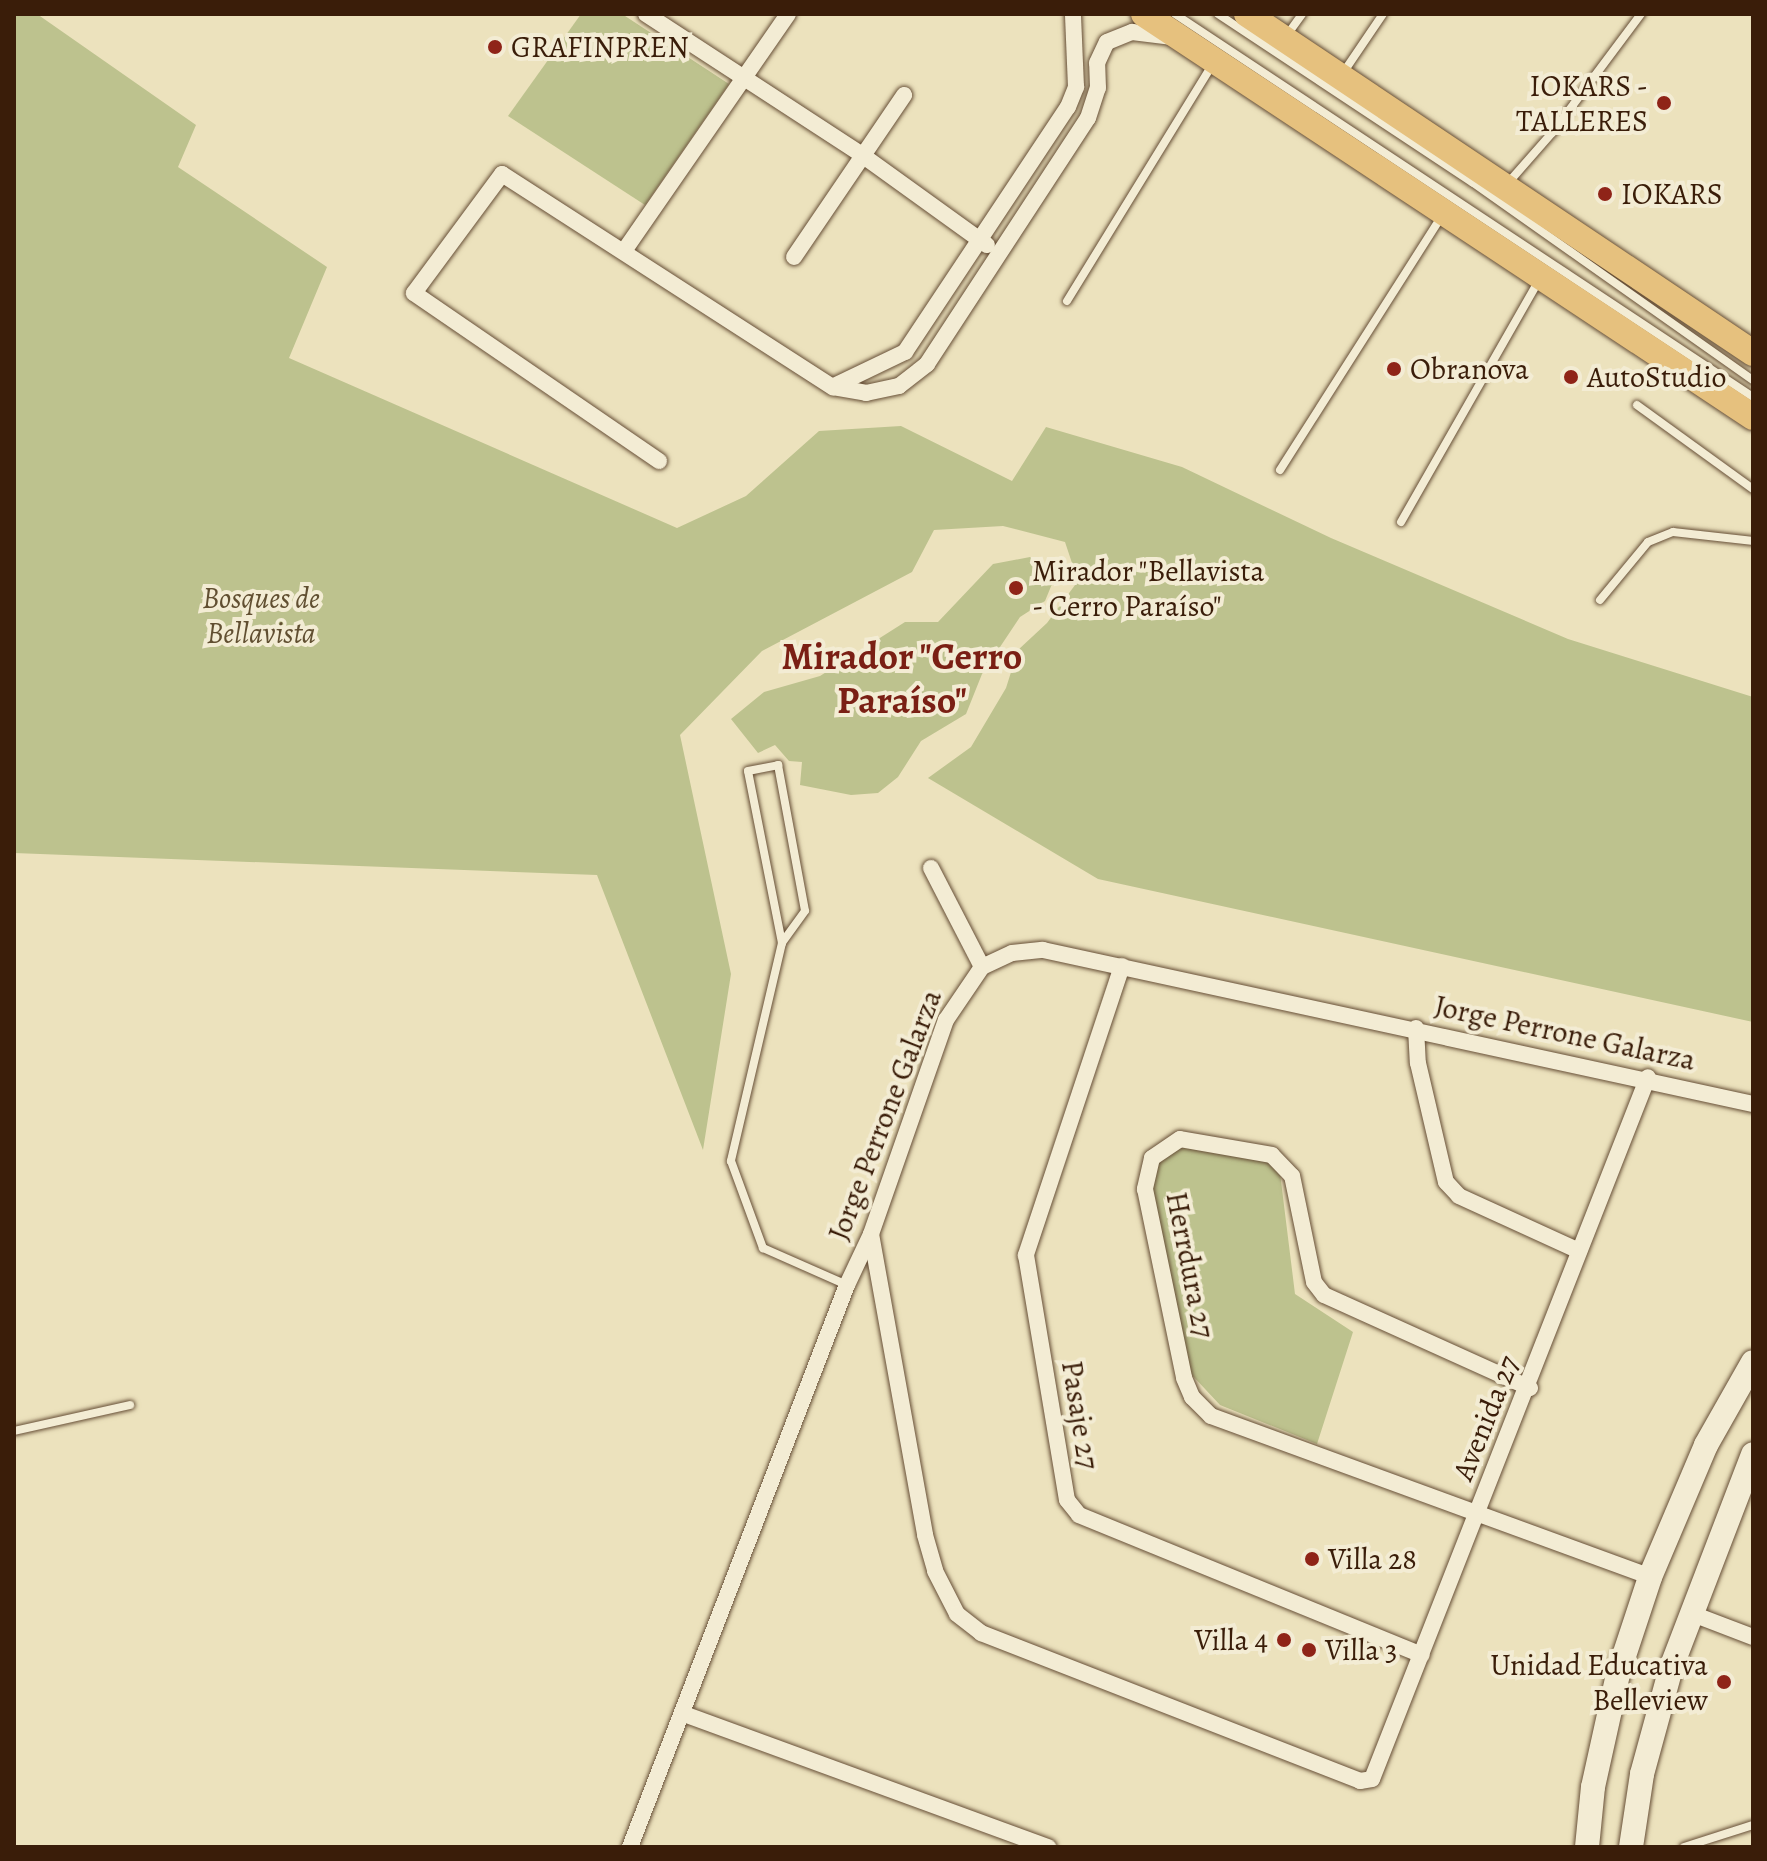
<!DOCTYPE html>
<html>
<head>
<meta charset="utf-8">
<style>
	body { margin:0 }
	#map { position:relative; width:1767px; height:1861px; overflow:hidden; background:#ece2bd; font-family:Alegreya,serif }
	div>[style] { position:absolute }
	.green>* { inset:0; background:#bdc28e }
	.roads { filter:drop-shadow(0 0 2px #664e36) drop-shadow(0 0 2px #664e36) }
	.service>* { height:8px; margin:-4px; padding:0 4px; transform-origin:4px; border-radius:4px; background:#f3ecd4 }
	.minor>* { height:16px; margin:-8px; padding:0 8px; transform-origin:8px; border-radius:8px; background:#f3ecd4 }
	.secondary>* { height:24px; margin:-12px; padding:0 12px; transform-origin:12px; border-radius:12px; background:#f3ecd4 }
	.primary>* { height:26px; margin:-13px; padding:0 13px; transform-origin:13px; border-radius:13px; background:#e6c17e }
	.dots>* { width:22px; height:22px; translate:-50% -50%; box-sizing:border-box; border:4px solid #f3ecd4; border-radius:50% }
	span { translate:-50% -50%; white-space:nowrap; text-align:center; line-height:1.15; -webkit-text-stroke:8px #f3ecd4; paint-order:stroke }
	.poi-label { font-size:30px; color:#3a1d09 }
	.left { translate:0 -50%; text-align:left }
	.right { translate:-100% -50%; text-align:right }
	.park-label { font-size:30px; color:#614f31; font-style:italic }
	.street-label { font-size:30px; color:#3a1d09 }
	.district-label { font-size:38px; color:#7a1f14; font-weight:700 }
	.frame { position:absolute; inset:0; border:16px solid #3a1d09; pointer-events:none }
</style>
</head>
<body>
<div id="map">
	<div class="green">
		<div style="clip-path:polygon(14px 14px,37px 14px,196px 125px,178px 167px,327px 267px,289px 358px,677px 528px,746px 496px,819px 431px,901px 426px,1012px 481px,1046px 427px,1182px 467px,1331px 538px,1568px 639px,1753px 697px,1753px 1022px,1098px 879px,928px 778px,971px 747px,1006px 688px,1018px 650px,1047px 623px,1078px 581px,1065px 542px,1003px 526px,934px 530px,912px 572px,762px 651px,680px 735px,731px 974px,703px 1150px,597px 875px,14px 853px)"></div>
		<div style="clip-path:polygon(581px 14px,622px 14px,729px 84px,645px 205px,508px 116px)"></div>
		<div style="clip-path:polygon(1030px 557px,1049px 575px,1052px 584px,1045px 601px,1020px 617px,982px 674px,966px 714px,921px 741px,898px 777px,878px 793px,851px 795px,800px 785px,802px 762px,789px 761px,775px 745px,758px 753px,731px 719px,764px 692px,820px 676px,905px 622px,938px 622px,993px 564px)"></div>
		<div style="clip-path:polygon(1181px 1146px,1267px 1161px,1280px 1173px,1295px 1294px,1353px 1332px,1317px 1444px,1220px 1405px,1191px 1374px,1149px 1193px,1158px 1161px)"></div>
	</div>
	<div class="roads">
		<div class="service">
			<div style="left:1175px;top:14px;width:693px;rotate:33.53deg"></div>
			<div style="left:1218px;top:14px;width:305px;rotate:33.5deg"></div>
			<div style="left:1472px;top:182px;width:344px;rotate:35.2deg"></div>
			<div style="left:1287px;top:35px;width:26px;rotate:-54deg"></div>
			<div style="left:1343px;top:73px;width:71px;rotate:-55.9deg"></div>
			<div style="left:1508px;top:183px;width:67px;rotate:-48.7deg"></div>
			<div style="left:1552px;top:133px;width:149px;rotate:-53.2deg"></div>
			<div style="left:1067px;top:301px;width:278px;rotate:-58.4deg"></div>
			<div style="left:1637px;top:405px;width:143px;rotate:35.9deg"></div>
			<div style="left:1280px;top:470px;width:303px;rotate:-57.5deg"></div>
			<div style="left:1401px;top:522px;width:279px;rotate:-60.3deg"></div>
			<div style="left:1600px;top:600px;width:75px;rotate:-50.4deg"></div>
			<div style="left:1648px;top:542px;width:27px;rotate:-22deg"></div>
			<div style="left:1673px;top:532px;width:81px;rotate:6.4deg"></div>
			<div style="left:782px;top:943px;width:175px;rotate:-101.2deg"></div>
			<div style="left:748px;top:771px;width:31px;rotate:-11deg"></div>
			<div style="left:778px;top:765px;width:148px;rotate:79.5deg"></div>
			<div style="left:805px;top:911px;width:39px;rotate:126deg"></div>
			<div style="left:782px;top:943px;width:224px;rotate:103.2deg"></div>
			<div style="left:731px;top:1161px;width:93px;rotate:69.8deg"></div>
			<div style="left:763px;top:1248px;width:92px;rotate:23.8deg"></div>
			<div style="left:14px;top:1431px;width:119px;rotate:-12.6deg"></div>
			<div style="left:1684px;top:1847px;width:72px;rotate:-17.7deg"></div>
		</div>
		<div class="minor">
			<div style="left:646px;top:14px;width:258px;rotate:33.1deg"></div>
			<div style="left:862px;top:155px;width:154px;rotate:35.8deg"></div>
			<div style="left:624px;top:251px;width:288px;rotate:-55.3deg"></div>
			<div style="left:794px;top:257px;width:196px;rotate:-55.8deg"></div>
			<div style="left:834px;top:386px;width:79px;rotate:-25.6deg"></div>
			<div style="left:905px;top:352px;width:294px;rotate:-56.4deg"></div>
			<div style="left:1068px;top:107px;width:22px;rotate:-68deg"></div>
			<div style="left:1076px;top:87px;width:73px;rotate:-92.4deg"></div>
			<div style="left:659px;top:461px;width:297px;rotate:-145.6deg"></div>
			<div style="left:414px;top:293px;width:148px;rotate:-53.5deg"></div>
			<div style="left:502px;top:174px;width:394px;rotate:32.8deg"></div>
			<div style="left:833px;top:387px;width:34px;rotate:10deg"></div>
			<div style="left:866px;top:393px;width:34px;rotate:-12deg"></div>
			<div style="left:899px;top:386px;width:36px;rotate:-38deg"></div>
			<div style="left:927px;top:364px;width:294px;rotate:-56.8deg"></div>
			<div style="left:1088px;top:118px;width:32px;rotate:-72deg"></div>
			<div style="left:1098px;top:88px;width:25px;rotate:-92deg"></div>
			<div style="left:1097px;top:63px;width:23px;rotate:-65deg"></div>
			<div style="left:1107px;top:42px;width:27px;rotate:-22deg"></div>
			<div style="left:1132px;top:32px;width:39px;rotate:7deg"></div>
			<div style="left:931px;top:868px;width:111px;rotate:62.7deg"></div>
			<div style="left:1122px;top:966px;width:305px;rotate:108.4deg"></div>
			<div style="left:1026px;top:1255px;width:248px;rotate:80.5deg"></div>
			<div style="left:1067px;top:1500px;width:19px;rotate:51deg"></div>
			<div style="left:1079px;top:1515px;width:370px;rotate:22.2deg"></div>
			<div style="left:1416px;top:1028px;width:35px;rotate:87deg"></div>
			<div style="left:1418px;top:1063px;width:122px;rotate:76.8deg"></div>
			<div style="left:1446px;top:1182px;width:19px;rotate:47deg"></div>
			<div style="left:1459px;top:1196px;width:132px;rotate:24.6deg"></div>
			<div style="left:871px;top:1234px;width:306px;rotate:79.8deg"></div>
			<div style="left:925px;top:1535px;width:37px;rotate:74deg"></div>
			<div style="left:935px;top:1571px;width:48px;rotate:62.9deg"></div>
			<div style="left:957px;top:1614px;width:31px;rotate:38deg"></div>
			<div style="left:981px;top:1633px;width:407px;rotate:21.3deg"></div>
			<div style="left:1360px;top:1781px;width:12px;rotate:-9deg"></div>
			<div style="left:1372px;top:1779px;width:754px;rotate:-68.54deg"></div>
			<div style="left:1530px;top:1388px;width:226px;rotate:-155.7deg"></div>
			<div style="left:1324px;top:1295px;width:16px;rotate:-128deg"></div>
			<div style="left:1314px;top:1282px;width:108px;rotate:-101.7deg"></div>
			<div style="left:1292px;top:1176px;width:29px;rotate:-134deg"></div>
			<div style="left:1272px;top:1155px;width:93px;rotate:-170.1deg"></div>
			<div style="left:1180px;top:1139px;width:34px;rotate:146deg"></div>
			<div style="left:1152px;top:1158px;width:32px;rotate:103deg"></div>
			<div style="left:1145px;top:1189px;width:193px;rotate:78.3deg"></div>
			<div style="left:1184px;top:1378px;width:21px;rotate:67deg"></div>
			<div style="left:1192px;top:1397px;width:27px;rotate:45deg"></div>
			<div style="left:1211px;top:1416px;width:468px;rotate:20.1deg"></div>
			<div style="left:1690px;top:1613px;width:67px;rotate:20.9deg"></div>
			<div style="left:684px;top:1714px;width:388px;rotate:20.1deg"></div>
			<div style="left:630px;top:1847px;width:602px;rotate:-68.89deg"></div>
			<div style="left:847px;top:1285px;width:56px;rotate:-64.8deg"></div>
			<div style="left:871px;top:1234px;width:227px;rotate:-70.7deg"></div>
			<div style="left:946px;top:1020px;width:64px;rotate:-55.8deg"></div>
			<div style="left:982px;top:967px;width:33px;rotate:-25deg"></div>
			<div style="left:1012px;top:953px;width:31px;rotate:-6deg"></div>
			<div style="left:1043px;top:950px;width:727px;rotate:12.24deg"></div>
		</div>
		<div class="secondary">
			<div style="left:1587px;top:1847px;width:60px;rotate:-84.3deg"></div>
			<div style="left:1593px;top:1787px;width:116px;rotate:-77.5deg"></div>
			<div style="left:1618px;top:1674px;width:102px;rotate:-71.7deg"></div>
			<div style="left:1650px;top:1577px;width:143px;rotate:-67deg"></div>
			<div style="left:1706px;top:1445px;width:95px;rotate:-60.5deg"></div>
			<div style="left:1631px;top:1847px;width:74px;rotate:-81.4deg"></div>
			<div style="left:1642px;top:1774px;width:110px;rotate:-74.7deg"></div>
			<div style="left:1671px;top:1668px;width:229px;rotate:-69deg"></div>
		</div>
		<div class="primary">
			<div style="left:1144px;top:14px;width:730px;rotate:33.49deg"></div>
			<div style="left:1247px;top:14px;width:609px;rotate:33.82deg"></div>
		</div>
	</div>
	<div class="dots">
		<div style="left:495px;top:47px;background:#8f2418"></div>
		<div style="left:1664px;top:103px;background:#8f2418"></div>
		<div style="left:1605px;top:194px;background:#8f2418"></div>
		<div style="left:1394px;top:369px;background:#8f2418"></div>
		<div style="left:1571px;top:377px;background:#8f2418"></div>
		<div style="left:1016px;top:588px;background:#8f2418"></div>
		<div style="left:1312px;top:1559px;background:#8f2418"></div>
		<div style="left:1284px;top:1640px;background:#8f2418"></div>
		<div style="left:1309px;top:1650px;background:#8f2418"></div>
		<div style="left:1724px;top:1682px;background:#8f2418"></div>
	</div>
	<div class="poi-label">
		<span class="left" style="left:511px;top:47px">GRAFINPREN</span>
		<span class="right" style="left:1648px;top:103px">IOKARS -<br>TALLERES</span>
		<span class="left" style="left:1621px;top:194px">IOKARS</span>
		<span class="left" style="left:1410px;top:369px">Obranova</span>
		<span class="left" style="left:1587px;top:377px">AutoStudio</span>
		<span class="left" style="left:1032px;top:588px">Mirador "Bellavista<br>- Cerro Paraíso"</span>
		<span class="left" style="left:1328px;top:1559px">Villa 28</span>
		<span class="right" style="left:1268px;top:1640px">Villa 4</span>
		<span class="left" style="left:1325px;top:1650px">Villa 3</span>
		<span class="right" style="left:1708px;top:1682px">Unidad Educativa<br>Belleview</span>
	</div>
	<div class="park-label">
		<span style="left:261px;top:615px">Bosques de<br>Bellavista</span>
	</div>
	<div class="street-label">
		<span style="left:1565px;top:1033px;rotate:12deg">Jorge Perrone Galarza</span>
		<span style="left:885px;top:1115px;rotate:-69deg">Jorge Perrone Galarza</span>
		<span style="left:1190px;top:1265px;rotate:79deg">Herrdura 27</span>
		<span style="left:1080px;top:1415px;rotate:81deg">Pasaje 27</span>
		<span style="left:1486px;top:1418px;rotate:-68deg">Avenida 27</span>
	</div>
	<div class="district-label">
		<span style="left:902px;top:679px">Mirador "Cerro<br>Paraíso"</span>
	</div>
	<div class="frame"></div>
</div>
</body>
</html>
